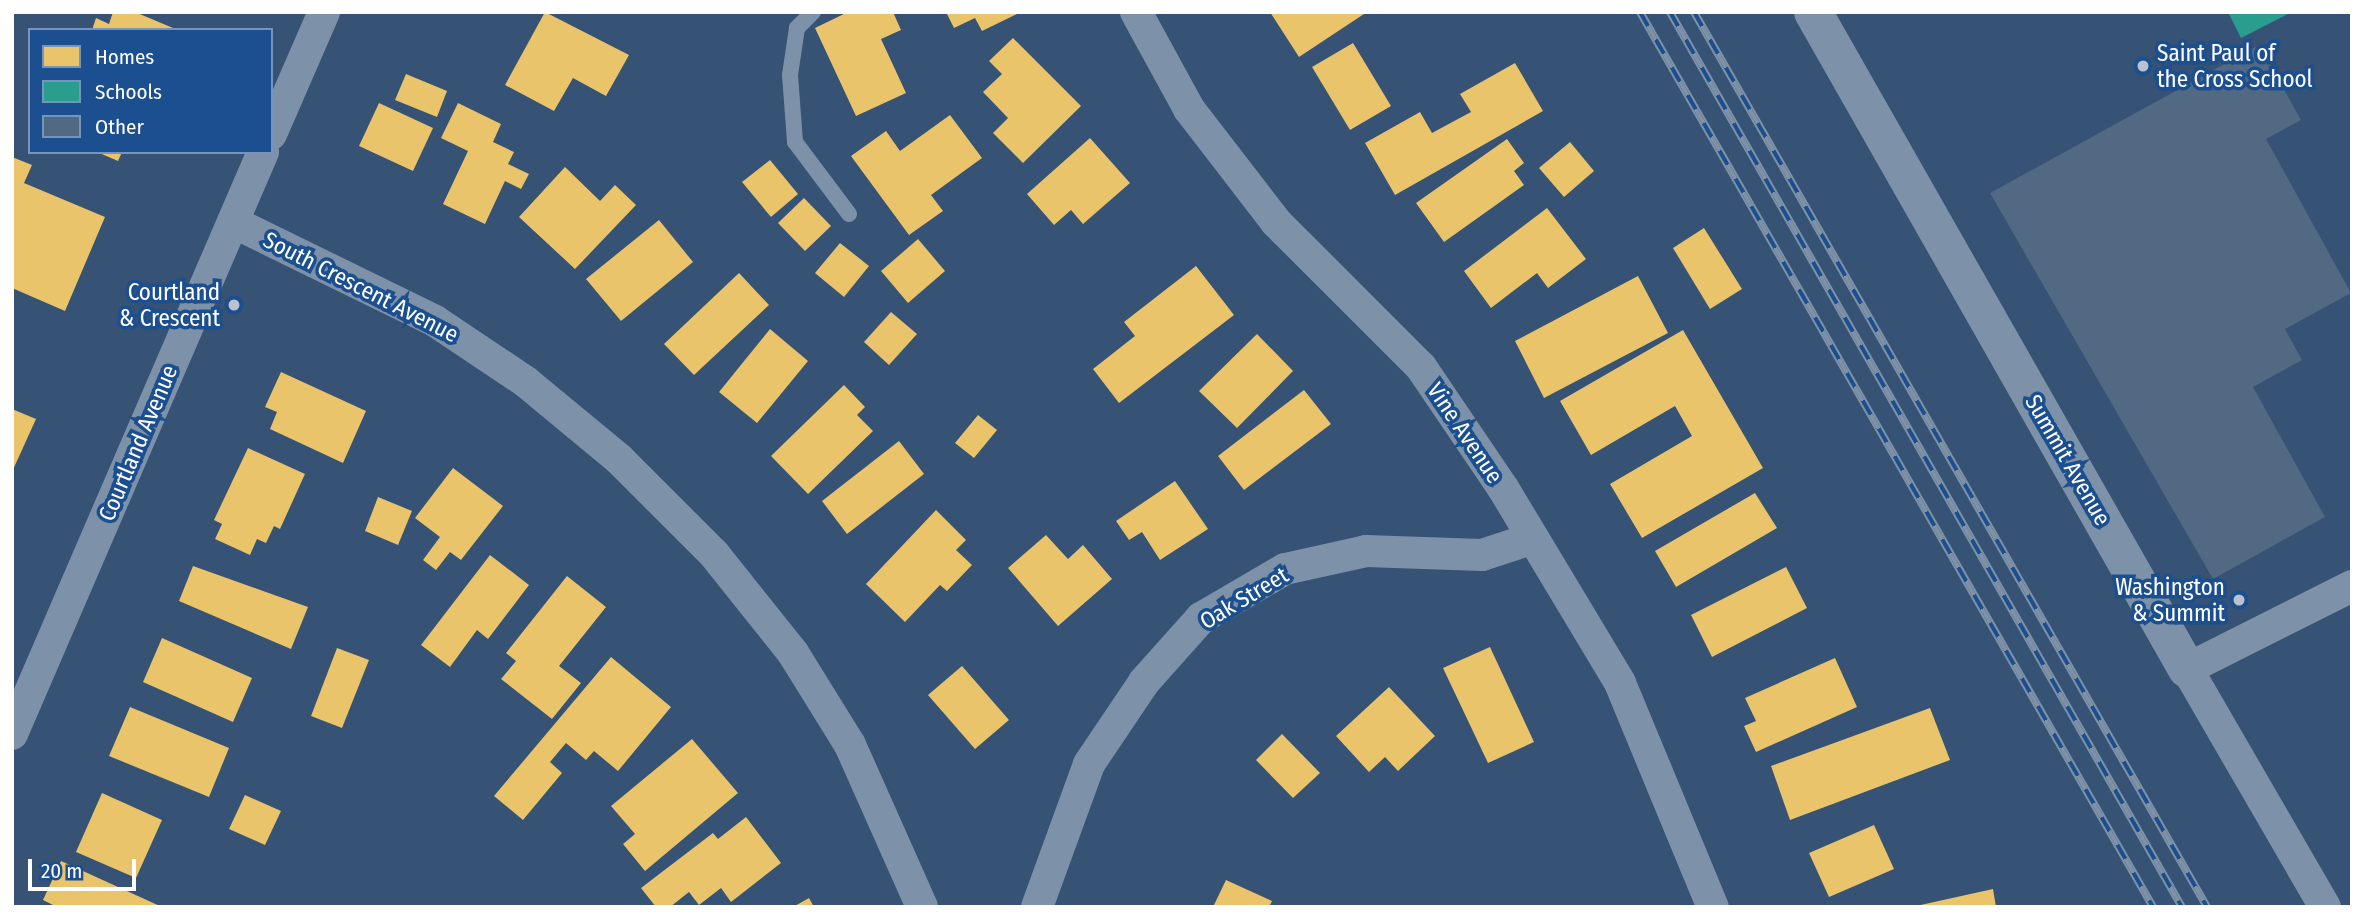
<!DOCTYPE html>
<html>
<head>
<meta charset="utf-8">
<style>
	body { margin:0 }
	#map { position:relative; width:2364px; height:919px; overflow:hidden; background:#365274; font-family:"Fira Sans Condensed",sans-serif }
	div>[style] { position:absolute }
	.homes>* { inset:0; background:#e9c46a }
	.schools>* { inset:0; background:#2a9d8f }
	.building>* { inset:0; background:#526984 }
	.service>* { height:16px; margin:-8px; padding:0 8px; transform-origin:8px; border-radius:8px; background:#7d92a8 }
	.minor>* { height:32px; margin:-16px; padding:0 16px; transform-origin:16px; border-radius:16px; background:#7d92a8 }
	.tertiary>* { height:38px; margin:-19px; padding:0 19px; transform-origin:19px; border-radius:19px; background:#7d92a8 }
	.rail>* { height:8px; margin-top:-4px; transform-origin:0; background:repeating-linear-gradient(90deg,#1b4f8f 0 16px,#7e92a7 0 32px); box-sizing:border-box; border-block:2px solid #7e92a7 }
	.dots>* { width:19px; height:19px; translate:-50% -50%; box-sizing:border-box; border:4px solid #1b4f8f; border-radius:50% }
	span { translate:-50% -50%; white-space:nowrap; text-align:center; line-height:1.15; -webkit-text-stroke:7px #1b4f8f; paint-order:stroke }
	.poi-label { font-size:23px; color:#fff }
	.left { translate:0 -50%; text-align:left }
	.right { translate:-100% -50%; text-align:right }
	.street-label { font-size:23px; color:#fff }
	.frame { position:absolute; inset:0; border:14px solid #fff; pointer-events:none }
	.legend { position:absolute; left:28px; top:28px; width:245px; height:126px; box-sizing:border-box; background:#1b4f8f; border:2px solid #7695bc; margin:0; padding:9px 12px; list-style:none; font-size:21px; color:#fff }
	.legend li { display:flex; align-items:center; gap:14px; height:35px }
	.legend b { width:35px; border:2px solid #7695bc }
	.scale { position:absolute; left:28px; top:859px; width:108px; height:32px; box-sizing:border-box; border:4px solid #fff; border-top:0; padding-left:9px; font-size:21px; line-height:24px; white-space:nowrap; color:#fff; -webkit-text-stroke:5px #1b4f8f; paint-order:stroke }
</style>
</head>
<body>
<div id="map">
	<div class="homes">
		<div style="clip-path:polygon(113px 12px,135px 12px,173px 28px,92px 30px,96px 18px,109px 24px)"></div>
		<div style="clip-path:polygon(545px 12px,629px 55px,606px 96px,573px 78px,554px 111px,505px 85px)"></div>
		<div style="clip-path:polygon(848px 12px,893px 12px,901px 30px,881px 39px,906px 93px,856px 116px,815px 28px)"></div>
		<div style="clip-path:polygon(946px 12px,1021px 12px,982px 31px,975px 18px,954px 28px)"></div>
		<div style="clip-path:polygon(1270px 12px,1367px 12px,1299px 57px)"></div>
		<div style="clip-path:polygon(1013px 38px,1081px 106px,1023px 163px,993px 133px,1008px 118px,983px 92px,1002px 74px,989px 61px)"></div>
		<div style="clip-path:polygon(1353px 43px,1391px 106px,1350px 130px,1312px 67px)"></div>
		<div style="clip-path:polygon(1515px 63px,1543px 111px,1395px 195px,1365px 143px,1420px 112px,1432px 133px,1471px 112px,1460px 94px)"></div>
		<div style="clip-path:polygon(406px 74px,447px 91px,437px 117px,395px 100px)"></div>
		<div style="clip-path:polygon(379px 103px,433px 128px,413px 171px,359px 146px)"></div>
		<div style="clip-path:polygon(458px 103px,501px 124px,493px 142px,514px 152px,508px 164px,529px 174px,521px 189px,505px 181px,485px 224px,443px 204px,468px 151px,441px 138px)"></div>
		<div style="clip-path:polygon(950px 115px,982px 158px,931px 195px,943px 211px,909px 235px,851px 156px,886px 131px,900px 151px)"></div>
		<div style="clip-path:polygon(1090px 138px,1130px 183px,1083px 224px,1071px 210px,1054px 225px,1027px 194px)"></div>
		<div style="clip-path:polygon(1507px 139px,1524px 163px,1514px 171px,1524px 185px,1444px 242px,1416px 203px)"></div>
		<div style="clip-path:polygon(1570px 142px,1594px 171px,1564px 197px,1539px 168px)"></div>
		<div style="clip-path:polygon(97px 152px,122px 152px,118px 161px)"></div>
		<div style="clip-path:polygon(12px 157px,32px 165px,24px 183px,105px 217px,65px 311px,12px 288px)"></div>
		<div style="clip-path:polygon(770px 160px,798px 194px,771px 217px,742px 182px)"></div>
		<div style="clip-path:polygon(565px 167px,600px 201px,615px 185px,636px 205px,575px 269px,519px 217px)"></div>
		<div style="clip-path:polygon(804px 198px,831px 226px,805px 251px,778px 223px)"></div>
		<div style="clip-path:polygon(1547px 208px,1586px 259px,1548px 288px,1537px 273px,1491px 308px,1464px 271px)"></div>
		<div style="clip-path:polygon(659px 220px,693px 262px,621px 321px,586px 279px)"></div>
		<div style="clip-path:polygon(1704px 228px,1742px 289px,1710px 309px,1673px 248px)"></div>
		<div style="clip-path:polygon(918px 239px,945px 271px,908px 303px,881px 271px)"></div>
		<div style="clip-path:polygon(840px 243px,869px 266px,844px 297px,815px 273px)"></div>
		<div style="clip-path:polygon(1196px 266px,1234px 315px,1119px 403px,1093px 369px,1135px 336px,1124px 322px)"></div>
		<div style="clip-path:polygon(739px 273px,769px 305px,694px 375px,664px 344px)"></div>
		<div style="clip-path:polygon(1638px 276px,1668px 333px,1544px 398px,1515px 341px)"></div>
		<div style="clip-path:polygon(891px 312px,917px 334px,889px 365px,864px 342px)"></div>
		<div style="clip-path:polygon(770px 329px,808px 361px,757px 423px,719px 392px)"></div>
		<div style="clip-path:polygon(1683px 330px,1763px 468px,1642px 538px,1610px 484px,1692px 436px,1675px 406px,1591px 455px,1560px 401px)"></div>
		<div style="clip-path:polygon(1257px 334px,1293px 371px,1237px 428px,1199px 391px)"></div>
		<div style="clip-path:polygon(281px 372px,366px 411px,343px 463px,270px 429px,277px 412px,265px 407px)"></div>
		<div style="clip-path:polygon(844px 385px,865px 407px,857px 415px,873px 431px,808px 494px,771px 456px)"></div>
		<div style="clip-path:polygon(1304px 390px,1331px 424px,1244px 490px,1218px 456px)"></div>
		<div style="clip-path:polygon(12px 409px,36px 419px,12px 472px)"></div>
		<div style="clip-path:polygon(978px 415px,997px 430px,974px 458px,955px 443px)"></div>
		<div style="clip-path:polygon(899px 441px,924px 474px,847px 534px,822px 501px)"></div>
		<div style="clip-path:polygon(248px 448px,305px 474px,280px 529px,274px 526px,266px 543px,257px 539px,250px 555px,215px 539px,222px 524px,214px 520px)"></div>
		<div style="clip-path:polygon(453px 468px,503px 506px,461px 560px,450px 552px,436px 570px,423px 560px,440px 537px,415px 518px)"></div>
		<div style="clip-path:polygon(1175px 481px,1208px 529px,1160px 560px,1142px 532px,1129px 540px,1116px 521px)"></div>
		<div style="clip-path:polygon(1755px 493px,1777px 528px,1676px 587px,1655px 551px)"></div>
		<div style="clip-path:polygon(378px 497px,412px 511px,398px 545px,365px 531px)"></div>
		<div style="clip-path:polygon(936px 510px,966px 540px,956px 550px,972px 565px,947px 591px,940px 585px,905px 622px,866px 584px)"></div>
		<div style="clip-path:polygon(1046px 535px,1068px 559px,1083px 545px,1112px 579px,1058px 626px,1008px 568px)"></div>
		<div style="clip-path:polygon(490px 555px,529px 585px,488px 639px,477px 630px,450px 667px,421px 645px)"></div>
		<div style="clip-path:polygon(193px 566px,308px 607px,291px 649px,179px 601px)"></div>
		<div style="clip-path:polygon(1786px 567px,1807px 608px,1712px 657px,1691px 615px)"></div>
		<div style="clip-path:polygon(567px 576px,606px 607px,559px 666px,581px 683px,552px 719px,501px 679px,516px 661px,506px 653px)"></div>
		<div style="clip-path:polygon(162px 638px,252px 678px,233px 722px,143px 682px)"></div>
		<div style="clip-path:polygon(1490px 647px,1534px 742px,1488px 763px,1443px 668px)"></div>
		<div style="clip-path:polygon(337px 648px,369px 660px,342px 728px,311px 716px)"></div>
		<div style="clip-path:polygon(611px 657px,671px 707px,618px 771px,594px 751px,586px 760px,566px 743px,550px 762px,562px 773px,523px 820px,494px 796px)"></div>
		<div style="clip-path:polygon(1835px 658px,1857px 707px,1756px 752px,1744px 726px,1756px 721px,1745px 698px)"></div>
		<div style="clip-path:polygon(962px 666px,1009px 720px,975px 749px,928px 695px)"></div>
		<div style="clip-path:polygon(1389px 687px,1435px 736px,1398px 771px,1385px 757px,1369px 772px,1336px 736px)"></div>
		<div style="clip-path:polygon(130px 707px,229px 748px,209px 797px,109px 756px)"></div>
		<div style="clip-path:polygon(1930px 708px,1950px 760px,1790px 820px,1771px 766px)"></div>
		<div style="clip-path:polygon(1282px 734px,1320px 773px,1293px 798px,1256px 760px)"></div>
		<div style="clip-path:polygon(692px 739px,738px 793px,645px 871px,623px 844px,635px 834px,611px 806px)"></div>
		<div style="clip-path:polygon(102px 793px,162px 820px,136px 878px,76px 852px)"></div>
		<div style="clip-path:polygon(245px 795px,281px 811px,265px 845px,229px 829px)"></div>
		<div style="clip-path:polygon(746px 817px,781px 863px,731px 902px,721px 888px,699px 905px,689px 892px,670px 907px,656px 907px,641px 888px,713px 833px,718px 839px)"></div>
		<div style="clip-path:polygon(1874px 825px,1894px 869px,1829px 897px,1809px 853px)"></div>
		<div style="clip-path:polygon(61px 861px,162px 907px,57px 907px,43px 900px)"></div>
		<div style="clip-path:polygon(1226px 880px,1272px 901px,1269px 907px,1213px 907px)"></div>
		<div style="clip-path:polygon(1993px 889px,1996px 907px,1916px 907px,1916px 906px)"></div>
		<div style="clip-path:polygon(809px 898px,814px 907px,793px 907px)"></div>
	</div>
	<div class="schools">
		<div style="clip-path:polygon(2228px 12px,2292px 12px,2241px 38px)"></div>
	</div>
	<div class="building">
		<div style="clip-path:polygon(2259px 45px,2301px 120px,2266px 139px,2351px 293px,2285px 329px,2302px 360px,2253px 387px,2325px 517px,2213px 579px,1990px 193px)"></div>
	</div>
	<div class="service">
		<div style="left:813px;top:12px;width:23px;rotate:135deg"></div>
		<div style="left:797px;top:28px;width:48px;rotate:98.5deg"></div>
		<div style="left:790px;top:75px;width:67px;rotate:85.7deg"></div>
		<div style="left:795px;top:142px;width:90px;rotate:53.1deg"></div>
	</div>
	<div class="minor">
		<div style="left:1136px;top:12px;width:111px;rotate:61.3deg"></div>
		<div style="left:1189px;top:109px;width:143px;rotate:52.4deg"></div>
		<div style="left:1276px;top:222px;width:205px;rotate:45deg"></div>
		<div style="left:1421px;top:367px;width:146px;rotate:55.9deg"></div>
		<div style="left:1503px;top:488px;width:227px;rotate:59deg"></div>
		<div style="left:1620px;top:683px;width:243px;rotate:67.5deg"></div>
		<div style="left:271px;top:134px;width:133px;rotate:-66.5deg"></div>
		<div style="left:233px;top:222px;width:225px;rotate:26.1deg"></div>
		<div style="left:435px;top:321px;width:110px;rotate:33.8deg"></div>
		<div style="left:526px;top:382px;width:121px;rotate:39.6deg"></div>
		<div style="left:619px;top:459px;width:134px;rotate:45deg"></div>
		<div style="left:714px;top:554px;width:127px;rotate:51.4deg"></div>
		<div style="left:793px;top:653px;width:108px;rotate:58.2deg"></div>
		<div style="left:850px;top:745px;width:177px;rotate:66deg"></div>
		<div style="left:12px;top:734px;width:634px;rotate:-66.67deg"></div>
		<div style="left:1037px;top:907px;width:152px;rotate:-70deg"></div>
		<div style="left:1089px;top:764px;width:99px;rotate:-56.1deg"></div>
		<div style="left:1144px;top:682px;width:86px;rotate:-48.3deg"></div>
		<div style="left:1201px;top:618px;width:97px;rotate:-30.3deg"></div>
		<div style="left:1285px;top:569px;width:83px;rotate:-12.5deg"></div>
		<div style="left:1366px;top:551px;width:116px;rotate:2deg"></div>
		<div style="left:1482px;top:555px;width:52px;rotate:-18.1deg"></div>
		<div style="left:2325px;top:907px;width:275px;rotate:-120.1deg"></div>
		<div style="left:2187px;top:669px;width:185px;rotate:-26.7deg"></div>
	</div>
	<div class="tertiary">
		<div style="left:1813px;top:12px;width:756px;rotate:60.35deg"></div>
	</div>
	<div class="rail">
		<div style="left:1640px;top:12px;width:1032px;rotate:60.18deg"></div>
		<div style="left:1670px;top:12px;width:1031px;rotate:60.23deg"></div>
		<div style="left:1694px;top:12px;width:1032px;rotate:60.18deg"></div>
	</div>
	<div class="dots">
		<div style="left:2143px;top:66px;background:#b9c2ce"></div>
		<div style="left:234px;top:305px;background:#b9c2ce"></div>
		<div style="left:2239px;top:600px;background:#b9c2ce"></div>
	</div>
	<div class="poi-label">
		<span class="left" style="left:2157px;top:66px">Saint Paul of<br>the Cross School</span>
		<span class="right" style="left:220px;top:305px">Courtland<br>&amp; Crescent</span>
		<span class="right" style="left:2225px;top:600px">Washington<br>&amp; Summit</span>
	</div>
	<div class="street-label">
		<span style="left:361px;top:287px;rotate:27deg">South Crescent Avenue</span>
		<span style="left:1465px;top:433px;rotate:56deg">Vine Avenue</span>
		<span style="left:138px;top:443px;rotate:-67deg">Courtland Avenue</span>
		<span style="left:2068px;top:460px;rotate:60deg">Summit Avenue</span>
		<span style="left:1244px;top:598px;rotate:-31deg">Oak Street</span>
	</div>
	<div class="frame"></div>
	<ul class="legend">
	<li><b style="height:19px;background:#e9c46a"></b>Homes</li>
	<li><b style="height:19px;background:#2a9d8f"></b>Schools</li>
	<li><b style="height:19px;background:#526984"></b>Other</li>
	</ul>
	<div class="scale">20 m</div>
</div>
</body>
</html>
